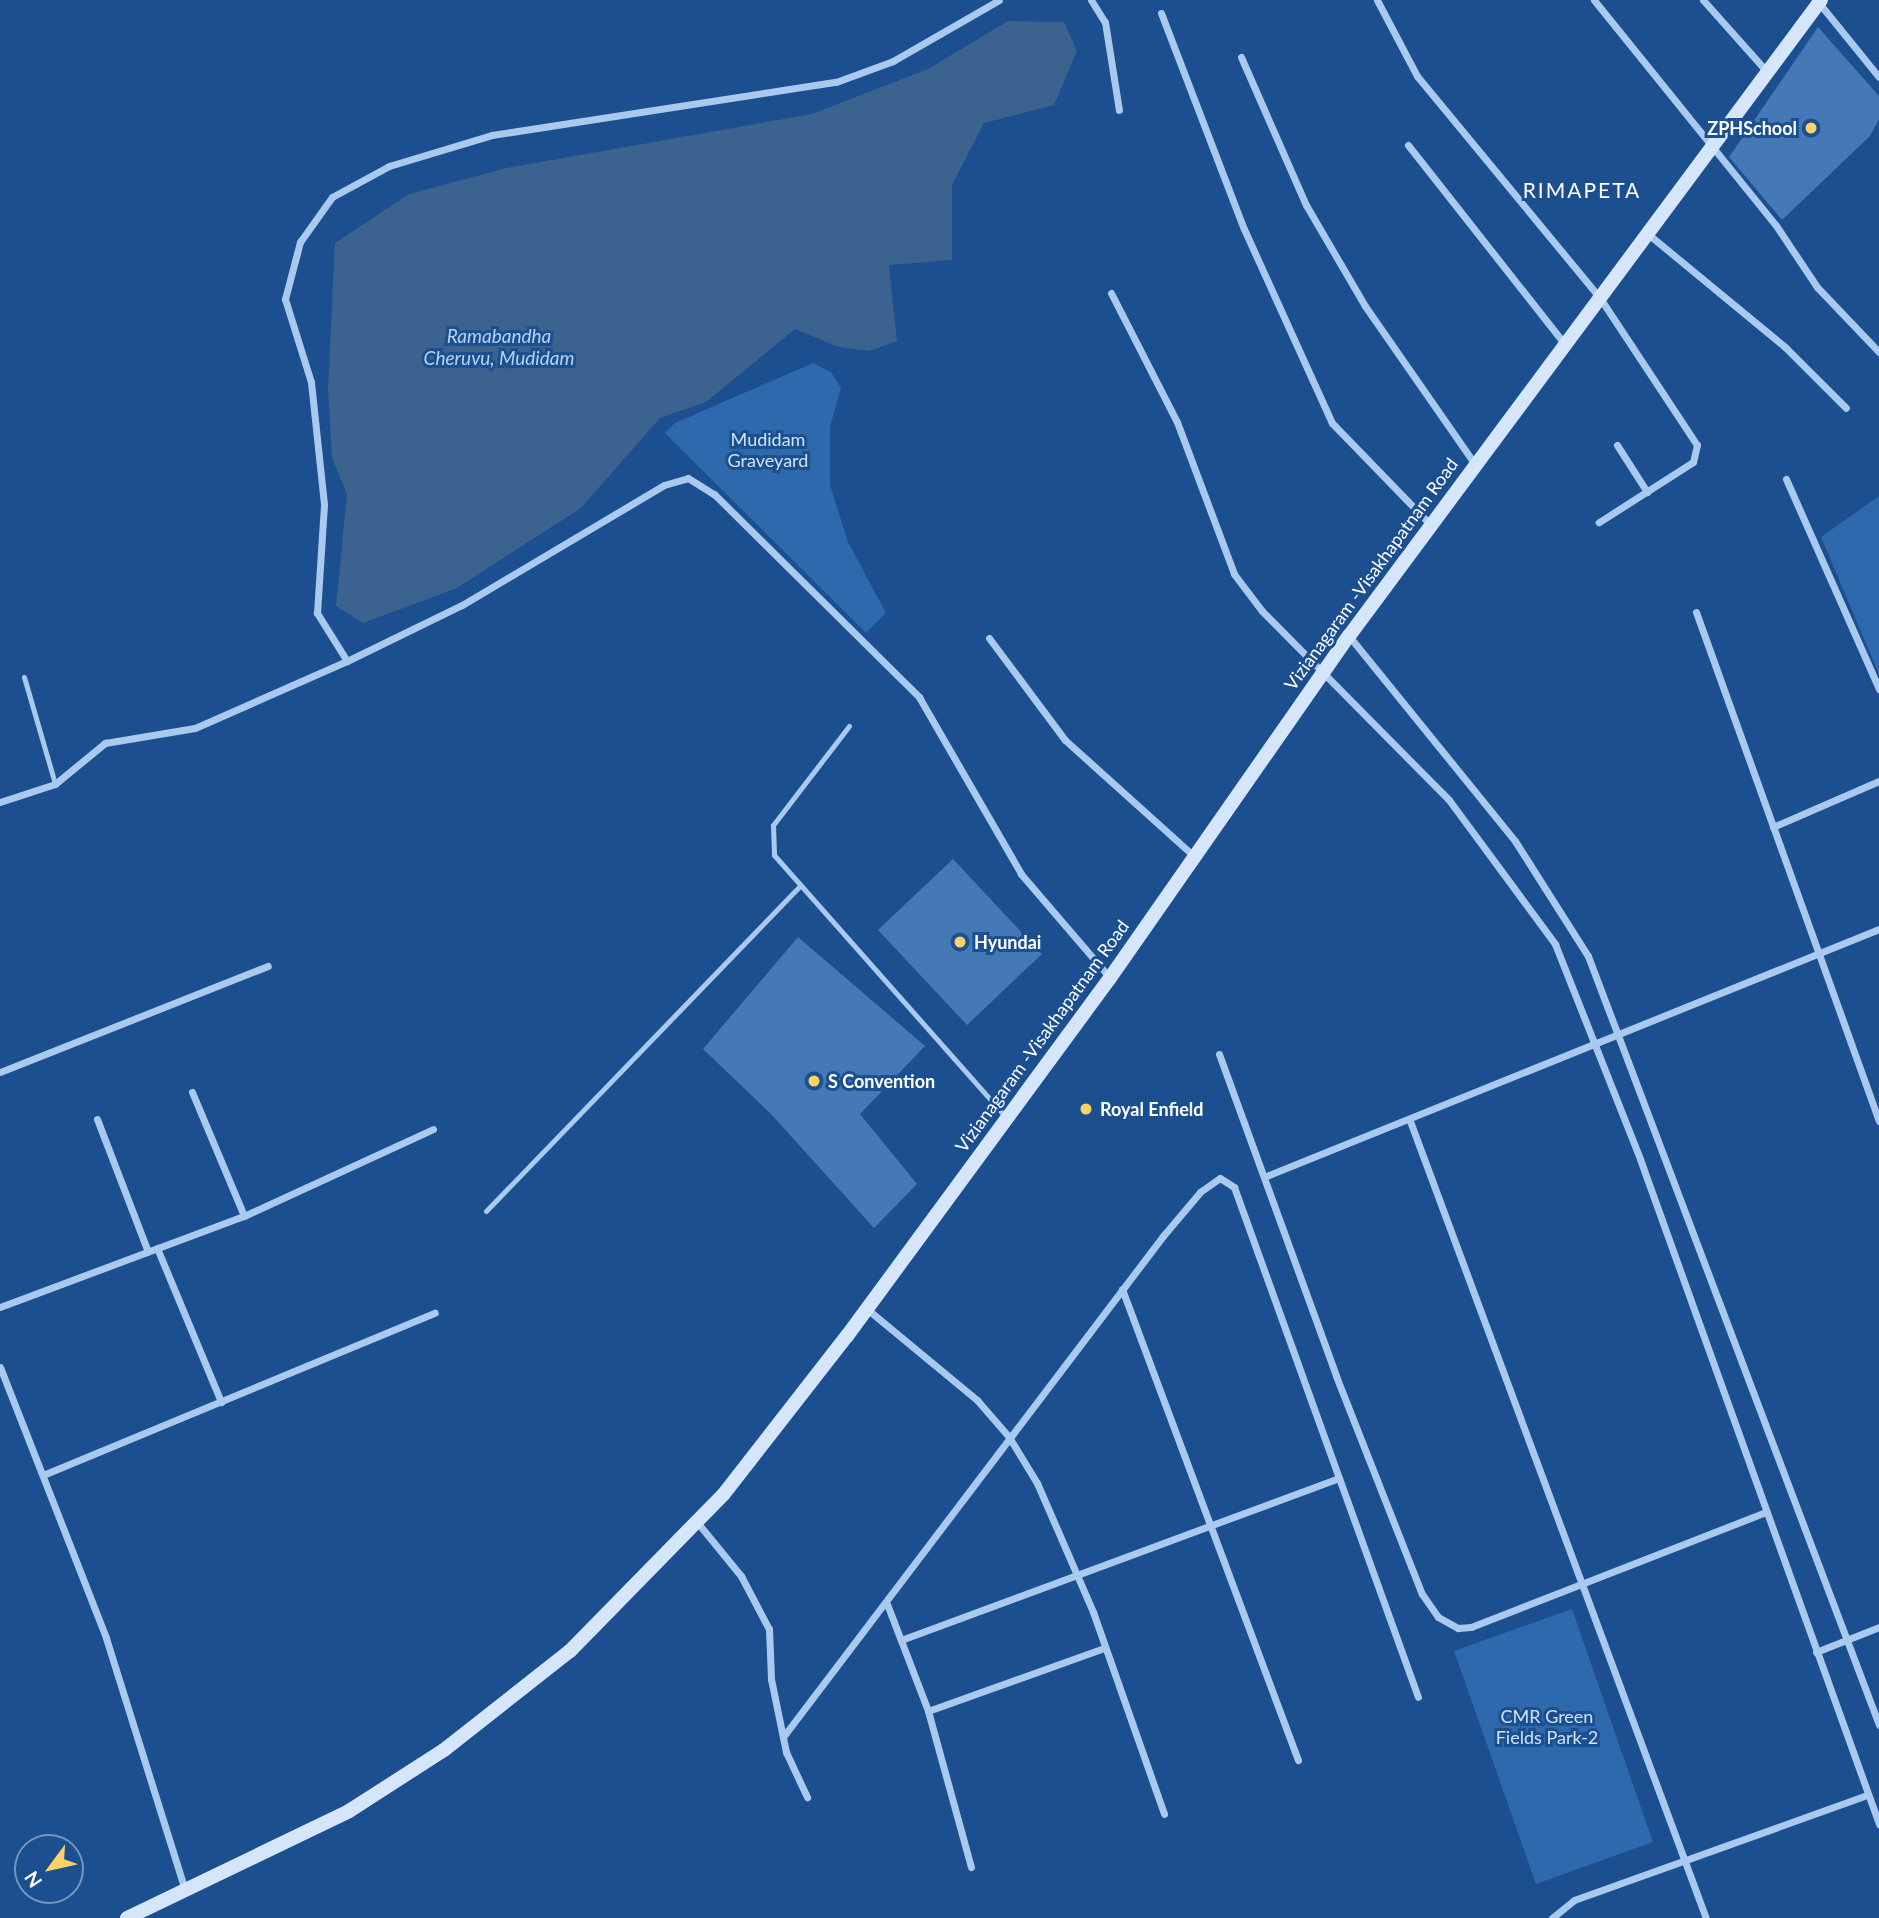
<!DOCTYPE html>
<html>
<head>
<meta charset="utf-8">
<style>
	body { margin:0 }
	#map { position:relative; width:1879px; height:1918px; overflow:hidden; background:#1b4f8f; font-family:Lato,sans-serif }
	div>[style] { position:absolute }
	.green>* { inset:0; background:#2e69ad }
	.water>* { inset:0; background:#3c6290 }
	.building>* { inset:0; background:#4478b7 }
	.lane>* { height:5px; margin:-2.5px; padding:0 2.5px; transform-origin:2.5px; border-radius:2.5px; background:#a9c9ee }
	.street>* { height:7px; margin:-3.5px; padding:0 3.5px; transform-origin:3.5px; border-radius:3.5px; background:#a9c9ee }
	.secondary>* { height:14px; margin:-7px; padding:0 7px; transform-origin:7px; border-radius:7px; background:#d6e6fa }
	.dots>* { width:19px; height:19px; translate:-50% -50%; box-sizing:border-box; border:4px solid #1b4f8f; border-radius:50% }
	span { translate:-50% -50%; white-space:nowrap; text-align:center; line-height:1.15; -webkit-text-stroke:6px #1b4f8f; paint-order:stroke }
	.poi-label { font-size:18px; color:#fff; font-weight:700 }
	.right { translate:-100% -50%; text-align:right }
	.left { translate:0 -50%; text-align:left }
	.park-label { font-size:18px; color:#cfe3fa }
	.street-label { font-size:18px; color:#fff }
	.water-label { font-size:19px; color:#b5d3f5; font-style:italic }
	.quarter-label { font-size:21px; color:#fff; letter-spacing:2px }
	.north { position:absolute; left:14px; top:1834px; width:70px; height:70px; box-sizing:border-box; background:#1b4f8f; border:2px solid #7695bc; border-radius:50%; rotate:237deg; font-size:19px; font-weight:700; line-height:28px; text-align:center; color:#fff }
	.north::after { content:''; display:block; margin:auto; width:24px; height:32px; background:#ffd166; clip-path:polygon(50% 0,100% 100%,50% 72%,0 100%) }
</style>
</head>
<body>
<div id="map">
	<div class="green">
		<div style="clip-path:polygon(813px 363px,831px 372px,841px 388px,830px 427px,830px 485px,848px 542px,886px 613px,866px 633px,665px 433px,675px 423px)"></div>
		<div style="clip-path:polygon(1879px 496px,1879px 674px,1821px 537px)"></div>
		<div style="clip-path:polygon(1572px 1609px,1653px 1842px,1536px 1884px,1454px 1651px)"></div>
	</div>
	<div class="water">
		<div style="clip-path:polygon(1008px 21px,1064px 22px,1077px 51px,1054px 105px,984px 123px,952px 185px,952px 260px,889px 265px,897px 341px,869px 351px,839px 347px,795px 329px,706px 402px,660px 418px,581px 508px,457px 588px,363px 623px,336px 606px,347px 494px,332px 458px,328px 388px,335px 243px,409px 194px,507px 168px,812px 114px,928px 69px)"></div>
	</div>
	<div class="building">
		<div style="clip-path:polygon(1818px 27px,1879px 96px,1879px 119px,1870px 136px,1782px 220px,1729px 157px)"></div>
		<div style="clip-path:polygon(953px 859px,1042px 954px,967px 1025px,878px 930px)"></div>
		<div style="clip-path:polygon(798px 937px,925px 1046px,860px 1114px,917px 1184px,874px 1228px,771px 1114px,703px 1049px)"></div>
	</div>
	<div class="lane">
		<div style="left:24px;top:677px;width:111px;rotate:73.8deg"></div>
		<div style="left:849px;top:726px;width:125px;rotate:127.5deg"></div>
		<div style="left:773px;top:825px;width:30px;rotate:88deg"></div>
		<div style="left:774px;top:855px;width:351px;rotate:48.5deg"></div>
		<div style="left:486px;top:1211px;width:450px;rotate:-46deg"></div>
	</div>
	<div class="street">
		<div style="left:1091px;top:0;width:26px;rotate:58deg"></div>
		<div style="left:1105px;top:22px;width:89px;rotate:81deg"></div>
		<div style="left:1377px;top:0;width:86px;rotate:62.2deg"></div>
		<div style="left:1417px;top:76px;width:288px;rotate:50.5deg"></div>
		<div style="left:1600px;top:298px;width:176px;rotate:56.6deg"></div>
		<div style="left:1697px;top:445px;width:17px;rotate:103deg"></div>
		<div style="left:1693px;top:462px;width:112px;rotate:147.4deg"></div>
		<div style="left:1594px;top:0;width:288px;rotate:51.1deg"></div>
		<div style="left:1775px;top:224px;width:76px;rotate:56.3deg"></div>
		<div style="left:1817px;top:287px;width:90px;rotate:46.4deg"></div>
		<div style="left:1703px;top:0;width:98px;rotate:48.3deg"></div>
		<div style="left:1819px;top:3px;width:95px;rotate:51deg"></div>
		<div style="left:1161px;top:13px;width:231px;rotate:69deg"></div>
		<div style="left:1244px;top:229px;width:213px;rotate:65.6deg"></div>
		<div style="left:1332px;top:423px;width:142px;rotate:45.9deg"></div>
		<div style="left:1241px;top:57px;width:162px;rotate:66.3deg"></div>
		<div style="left:1306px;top:205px;width:117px;rotate:59.7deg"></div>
		<div style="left:1365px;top:306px;width:193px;rotate:55.2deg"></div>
		<div style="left:1408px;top:145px;width:252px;rotate:51.8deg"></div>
		<div style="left:1648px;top:234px;width:178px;rotate:39.5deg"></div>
		<div style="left:1785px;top:347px;width:86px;rotate:45deg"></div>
		<div style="left:1111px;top:293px;width:145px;rotate:62.9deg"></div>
		<div style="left:1177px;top:422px;width:162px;rotate:69.4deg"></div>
		<div style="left:1234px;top:574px;width:46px;rotate:52.9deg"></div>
		<div style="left:1262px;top:611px;width:266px;rotate:45.3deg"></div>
		<div style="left:1449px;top:800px;width:179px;rotate:53.6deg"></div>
		<div style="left:1555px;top:944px;width:231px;rotate:68.4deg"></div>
		<div style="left:1640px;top:1159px;width:707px;rotate:70.23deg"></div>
		<div style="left:1617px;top:445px;width:56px;rotate:57.4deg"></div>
		<div style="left:1786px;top:479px;width:230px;rotate:66.1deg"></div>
		<div style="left:1696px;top:612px;width:541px;rotate:70.23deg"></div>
		<div style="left:1349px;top:636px;width:264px;rotate:51deg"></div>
		<div style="left:1515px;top:841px;width:136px;rotate:57.6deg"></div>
		<div style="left:1588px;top:956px;width:822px;rotate:69.27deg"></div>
		<div style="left:989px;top:638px;width:127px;rotate:53.3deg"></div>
		<div style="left:1065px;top:740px;width:173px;rotate:42deg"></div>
		<div style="left:347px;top:661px;width:57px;rotate:-122deg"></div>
		<div style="left:317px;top:613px;width:109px;rotate:-86.3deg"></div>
		<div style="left:324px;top:504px;width:123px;rotate:-96.1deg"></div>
		<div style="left:311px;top:382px;width:87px;rotate:-107.4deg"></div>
		<div style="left:285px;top:299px;width:59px;rotate:-75.3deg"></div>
		<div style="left:300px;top:242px;width:55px;rotate:-54.6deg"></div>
		<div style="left:332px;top:197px;width:65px;rotate:-28.5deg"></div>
		<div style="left:389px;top:166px;width:108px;rotate:-16.8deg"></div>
		<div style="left:492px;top:135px;width:348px;rotate:-8.8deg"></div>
		<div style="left:836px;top:82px;width:61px;rotate:-20.2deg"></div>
		<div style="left:893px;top:61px;width:122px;rotate:-29.9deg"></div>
		<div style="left:0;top:802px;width:58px;rotate:-18.1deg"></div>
		<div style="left:55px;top:784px;width:65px;rotate:-39.4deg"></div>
		<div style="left:105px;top:743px;width:91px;rotate:-9.5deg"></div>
		<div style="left:195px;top:728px;width:166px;rotate:-23.8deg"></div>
		<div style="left:347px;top:661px;width:128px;rotate:-26deg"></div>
		<div style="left:462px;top:605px;width:235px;rotate:-30.7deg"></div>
		<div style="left:664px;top:485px;width:25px;rotate:-16deg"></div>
		<div style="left:688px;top:478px;width:31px;rotate:32deg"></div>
		<div style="left:714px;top:494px;width:289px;rotate:44.7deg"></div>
		<div style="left:919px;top:697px;width:204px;rotate:60deg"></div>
		<div style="left:1021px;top:874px;width:137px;rotate:49.4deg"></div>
		<div style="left:1773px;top:827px;width:116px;rotate:-23.5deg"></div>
		<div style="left:1219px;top:1054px;width:343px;rotate:70deg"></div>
		<div style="left:1336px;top:1376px;width:234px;rotate:68.5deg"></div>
		<div style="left:1422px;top:1594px;width:28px;rotate:55deg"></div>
		<div style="left:1438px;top:1617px;width:23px;rotate:29deg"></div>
		<div style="left:1458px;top:1628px;width:13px;rotate:-4deg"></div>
		<div style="left:1471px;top:1627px;width:317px;rotate:-21.3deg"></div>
		<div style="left:0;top:1072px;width:288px;rotate:-21.6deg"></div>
		<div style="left:192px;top:1092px;width:134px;rotate:67.2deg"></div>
		<div style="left:97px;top:1119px;width:142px;rotate:69deg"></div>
		<div style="left:1410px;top:1121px;width:850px;rotate:69.63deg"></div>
		<div style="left:1264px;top:1177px;width:663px;rotate:-21.96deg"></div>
		<div style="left:157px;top:1248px;width:167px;rotate:67.4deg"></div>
		<div style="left:1122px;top:1289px;width:503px;rotate:69.51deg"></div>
		<div style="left:0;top:1307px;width:260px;rotate:-20.5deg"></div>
		<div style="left:244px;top:1216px;width:208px;rotate:-24.7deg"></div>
		<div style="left:867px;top:1309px;width:143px;rotate:39.6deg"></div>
		<div style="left:977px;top:1400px;width:49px;rotate:49.1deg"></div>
		<div style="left:1009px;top:1437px;width:54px;rotate:58.7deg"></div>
		<div style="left:1037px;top:1483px;width:141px;rotate:66.5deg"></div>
		<div style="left:1093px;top:1612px;width:214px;rotate:70.6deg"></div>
		<div style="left:0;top:1367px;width:291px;rotate:68.6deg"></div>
		<div style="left:106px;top:1638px;width:264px;rotate:72.6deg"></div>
		<div style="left:43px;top:1475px;width:424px;rotate:-22.5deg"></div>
		<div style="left:697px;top:1522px;width:70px;rotate:50.8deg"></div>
		<div style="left:741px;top:1576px;width:60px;rotate:62.2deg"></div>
		<div style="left:769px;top:1629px;width:50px;rotate:87.7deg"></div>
		<div style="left:771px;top:1679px;width:75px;rotate:78.4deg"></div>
		<div style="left:786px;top:1752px;width:50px;rotate:65deg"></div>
		<div style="left:887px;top:1604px;width:115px;rotate:69deg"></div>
		<div style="left:928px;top:1711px;width:162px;rotate:74.6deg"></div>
		<div style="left:901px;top:1640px;width:467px;rotate:-20.3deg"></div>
		<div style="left:1816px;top:1652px;width:68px;rotate:-21.6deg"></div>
		<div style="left:928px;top:1711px;width:187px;rotate:-19.7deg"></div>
		<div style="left:783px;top:1737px;width:629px;rotate:-52.82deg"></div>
		<div style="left:1163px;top:1236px;width:57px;rotate:-49.9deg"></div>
		<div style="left:1200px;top:1192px;width:24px;rotate:-35deg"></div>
		<div style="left:1220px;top:1178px;width:17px;rotate:33deg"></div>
		<div style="left:1234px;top:1187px;width:542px;rotate:70.16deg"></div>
		<div style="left:1552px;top:1918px;width:28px;rotate:-39deg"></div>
		<div style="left:1574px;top:1900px;width:312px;rotate:-19.7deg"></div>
	</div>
	<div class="secondary">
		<div style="left:127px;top:1918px;width:246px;rotate:-25.7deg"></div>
		<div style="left:349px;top:1811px;width:113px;rotate:-32.7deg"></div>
		<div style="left:444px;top:1750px;width:160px;rotate:-38.2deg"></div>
		<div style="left:570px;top:1651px;width:219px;rotate:-45.6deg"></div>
		<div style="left:723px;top:1495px;width:202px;rotate:-52.1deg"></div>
		<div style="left:847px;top:1336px;width:444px;rotate:-53.7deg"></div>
		<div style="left:1110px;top:978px;width:417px;rotate:-55.1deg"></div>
		<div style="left:1349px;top:636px;width:792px;rotate:-53.42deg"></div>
	</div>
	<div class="dots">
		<div style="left:1811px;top:128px;background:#ffd166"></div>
		<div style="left:960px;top:942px;background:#ffd166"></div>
		<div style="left:814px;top:1081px;background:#ffd166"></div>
		<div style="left:1086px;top:1109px;background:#ffd166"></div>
	</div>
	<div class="poi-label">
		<span class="right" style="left:1797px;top:128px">ZPHSchool</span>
		<span class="left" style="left:974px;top:942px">Hyundai</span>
		<span class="left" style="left:828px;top:1081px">S Convention</span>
		<span class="left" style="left:1100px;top:1109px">Royal Enfield</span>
	</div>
	<div class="park-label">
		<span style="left:768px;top:450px">Mudidam<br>Graveyard</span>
		<span style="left:1547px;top:1727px">CMR Green<br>Fields Park-2</span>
	</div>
	<div class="street-label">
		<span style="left:1371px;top:574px;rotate:-54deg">Vizianagaram -Visakhapatnam Road</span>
		<span style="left:1042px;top:1036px;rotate:-54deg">Vizianagaram -Visakhapatnam Road</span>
	</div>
	<div class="water-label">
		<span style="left:499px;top:347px">Ramabandha<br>Cheruvu, Mudidam</span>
	</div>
	<div class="quarter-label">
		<span style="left:1582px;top:190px">RIMAPETA</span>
	</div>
	<div class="north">N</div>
</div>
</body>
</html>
